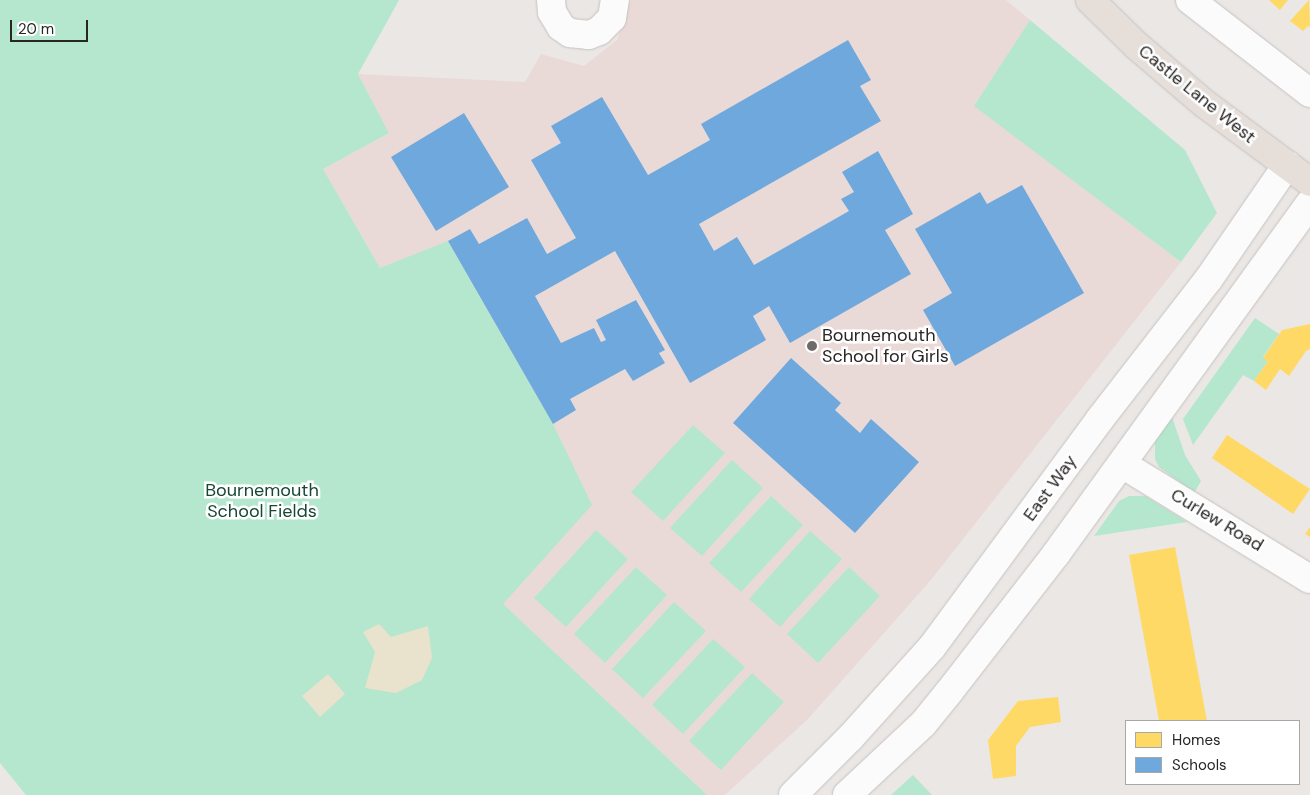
<!DOCTYPE html>
<html>
<head>
<meta charset="utf-8">
<style>
	body { margin:0 }
	#map { position:relative; width:1310px; height:795px; overflow:hidden; background:#ebe7e5; font-family:"DM Sans",sans-serif }
	div>[style] { position:absolute }
	.education>* { inset:0; background:#eadad7 }
	.green>* { inset:0; background:#b4e7ce }
	.sand>* { inset:0; background:#e9e2cd }
	.homes>* { inset:0; background:#ffd966 }
	.schools>* { inset:0; background:#6fa8dc }
	.roads { filter:drop-shadow(0 0 1px #c5c2c0) drop-shadow(0 0 1px #c5c2c0) }
	.minor>* { height:28px; margin:-14px; padding:0 14px; transform-origin:14px; border-radius:14px; background:#fcfbfb }
	.major>* { height:28px; margin:-14px; padding:0 14px; transform-origin:14px; border-radius:14px; background:#e5ded9 }
	.dots>* { width:14px; height:14px; translate:-50% -50%; box-sizing:border-box; border:2px solid #fff; border-radius:50% }
	span { translate:-50% -50%; white-space:nowrap; text-align:center; line-height:1.15; -webkit-text-stroke:5px #fff; paint-order:stroke }
	.street-label { font-size:18px; color:#292625 }
	.poi-label { font-size:18px; color:#292625 }
	.left { translate:0 -50%; text-align:left }
	.park-label { font-size:18px; color:#174734 }
	.legend { position:absolute; left:1125px; top:720px; width:175px; height:65px; box-sizing:border-box; background:#fff; border:1px solid #a9a8a8; margin:0; padding:6px 9px; list-style:none; font-size:15px; color:#292625 }
	.legend li { display:flex; align-items:center; gap:10px; height:25px }
	.legend b { width:25px; border:1px solid #a9a8a8 }
	.scale { position:absolute; left:10px; top:20px; width:78px; height:22px; box-sizing:border-box; border:2px solid #292625; border-top:0; padding-left:6px; font-size:15px; line-height:18px; white-space:nowrap; color:#292625; -webkit-text-stroke:4px #fff; paint-order:stroke }
</style>
</head>
<body>
<div id="map">
	<div class="education">
		<div style="clip-path:polygon(631px 0,1006px 0,1030px 20px,975px 106px,1181px 262px,930px 581px,808px 719px,725px 795px,707px 795px,502px 604px,380px 268px,323px 169px,389px 133px,358px 74px,525px 82px,541px 54px,584px 66px,617px 40px)"></div>
	</div>
	<div class="green">
		<div style="clip-path:polygon(0 0,399px 0,358px 74px,389px 133px,323px 169px,380px 268px,448px 241px,553px 424px,592px 505px,503px 604px,707px 795px,26px 795px,0 763px)"></div>
		<div style="clip-path:polygon(1030px 20px,1185px 150px,1217px 213px,1181px 262px,974px 106px)"></div>
		<div style="clip-path:polygon(1255px 318px,1279px 334px,1263px 357px,1268px 361px,1254px 381px,1243px 375px,1193px 445px,1183px 419px)"></div>
		<div style="clip-path:polygon(1172px 417px,1185px 455px,1201px 481px,1194px 493px,1159px 467px,1155px 459px,1155px 441px)"></div>
		<div style="clip-path:polygon(693px 425px,725px 453px,663px 521px,631px 492px)"></div>
		<div style="clip-path:polygon(732px 460px,763px 488px,702px 556px,670px 528px)"></div>
		<div style="clip-path:polygon(771px 496px,803px 525px,741px 592px,709px 563px)"></div>
		<div style="clip-path:polygon(1129px 496px,1145px 496px,1187px 522px,1094px 536px,1119px 501px)"></div>
		<div style="clip-path:polygon(596px 530px,628px 559px,566px 627px,534px 598px)"></div>
		<div style="clip-path:polygon(810px 531px,842px 559px,780px 627px,749px 599px)"></div>
		<div style="clip-path:polygon(636px 567px,667px 595px,605px 663px,574px 634px)"></div>
		<div style="clip-path:polygon(849px 567px,880px 596px,818px 663px,787px 634px)"></div>
		<div style="clip-path:polygon(674px 602px,706px 631px,643px 698px,612px 669px)"></div>
		<div style="clip-path:polygon(713px 639px,745px 667px,683px 734px,652px 705px)"></div>
		<div style="clip-path:polygon(752px 673px,784px 702px,721px 770px,689px 741px)"></div>
		<div style="clip-path:polygon(913px 775px,932px 795px,891px 795px)"></div>
	</div>
	<div class="sand">
		<div style="clip-path:polygon(379px 624px,391px 637px,428px 626px,432px 658px,422px 680px,396px 693px,365px 688px,375px 652px,363px 632px)"></div>
		<div style="clip-path:polygon(328px 674px,345px 694px,320px 717px,302px 696px)"></div>
	</div>
	<div class="homes">
		<div style="clip-path:polygon(1269px 0,1288px 0,1280px 10px)"></div>
		<div style="clip-path:polygon(1309px 0,1310px 27px,1308px 26px,1303px 31px,1290px 21px)"></div>
		<div style="clip-path:polygon(1310px 324px,1310px 349px,1306px 351px,1289px 376px,1280px 369px,1266px 390px,1254px 381px,1268px 361px,1263px 358px,1282px 330px)"></div>
		<div style="clip-path:polygon(1227px 435px,1310px 489px,1293px 514px,1212px 458px)"></div>
		<div style="clip-path:polygon(1310px 527px,1310px 537px,1305px 534px)"></div>
		<div style="clip-path:polygon(1175px 547px,1207px 721px,1159px 721px,1129px 555px)"></div>
		<div style="clip-path:polygon(1058px 697px,1061px 722px,1030px 727px,1016px 746px,1016px 776px,993px 779px,988px 740px,1018px 701px)"></div>
	</div>
	<div class="schools">
		<div style="clip-path:polygon(848px 40px,871px 80px,860px 86px,881px 121px,699px 224px,714px 251px,737px 237px,754px 265px,849px 211px,841px 199px,854px 192px,842px 172px,878px 151px,913px 214px,885px 230px,911px 274px,790px 343px,769px 306px,753px 316px,766px 340px,690px 383px,615px 251px,535px 296px,561px 343px,594px 328px,601px 342px,606px 340px,596px 320px,636px 300px,665px 350px,659px 353px,665px 363px,633px 381px,625px 369px,570px 399px,576px 410px,553px 424px,448px 241px,470px 229px,479px 244px,527px 218px,547px 254px,576px 238px,531px 160px,561px 143px,551px 126px,602px 97px,648px 175px,710px 140px,701px 124px)"></div>
		<div style="clip-path:polygon(464px 113px,509px 187px,436px 231px,391px 157px)"></div>
		<div style="clip-path:polygon(1022px 185px,1084px 293px,955px 366px,923px 310px,952px 293px,915px 229px,980px 192px,987px 204px)"></div>
		<div style="clip-path:polygon(791px 358px,841px 403px,835px 410px,860px 433px,871px 419px,919px 462px,855px 533px,733px 423px)"></div>
	</div>
	<div class="roads">
		<div class="minor">
			<div style="left:551px;top:0;width:12px;rotate:85deg"></div>
			<div style="left:552px;top:12px;width:17px;rotate:59deg"></div>
			<div style="left:561px;top:27px;width:11px;rotate:34deg"></div>
			<div style="left:570px;top:33px;width:19px;rotate:6deg"></div>
			<div style="left:589px;top:35px;width:11px;rotate:-22deg"></div>
			<div style="left:599px;top:31px;width:18px;rotate:-45deg"></div>
			<div style="left:612px;top:18px;width:18px;rotate:-81deg"></div>
			<div style="left:1190px;top:0;width:152px;rotate:37.8deg"></div>
			<div style="left:1122px;top:464px;width:220px;rotate:31.5deg"></div>
			<div style="left:793px;top:795px;width:81px;rotate:-45deg"></div>
			<div style="left:850px;top:738px;width:122px;rotate:-48deg"></div>
			<div style="left:932px;top:647px;width:283px;rotate:-53.6deg"></div>
			<div style="left:1100px;top:419px;width:176px;rotate:-52.2deg"></div>
			<div style="left:1208px;top:280px;width:140px;rotate:-55.5deg"></div>
			<div style="left:847px;top:795px;width:104px;rotate:-43.1deg"></div>
			<div style="left:923px;top:724px;width:41px;rotate:-50.9deg"></div>
			<div style="left:949px;top:692px;width:175px;rotate:-52.2deg"></div>
			<div style="left:1056px;top:554px;width:433px;rotate:-54.1deg"></div>
		</div>
		<div class="major">
			<div style="left:1090px;top:0;width:66px;rotate:44.4deg"></div>
			<div style="left:1137px;top:46px;width:89px;rotate:40.5deg"></div>
			<div style="left:1205px;top:104px;width:131px;rotate:36.6deg"></div>
		</div>
	</div>
	<div class="dots">
		<div style="left:812px;top:346px;background:#6d6a68"></div>
	</div>
	<div class="street-label">
		<span style="left:1197px;top:94px;rotate:39deg">Castle Lane West</span>
		<span style="left:1050px;top:488px;rotate:-54deg">East Way</span>
		<span style="left:1217px;top:520px;rotate:31deg">Curlew Road</span>
	</div>
	<div class="poi-label">
		<span class="left" style="left:822px;top:346px">Bournemouth<br>School for Girls</span>
	</div>
	<div class="park-label">
		<span style="left:262px;top:501px">Bournemouth<br>School Fields</span>
	</div>
	<ul class="legend">
	<li><b style="height:14px;background:#ffd966"></b>Homes</li>
	<li><b style="height:14px;background:#6fa8dc"></b>Schools</li>
	</ul>
	<div class="scale">20 m</div>
</div>
</body>
</html>
